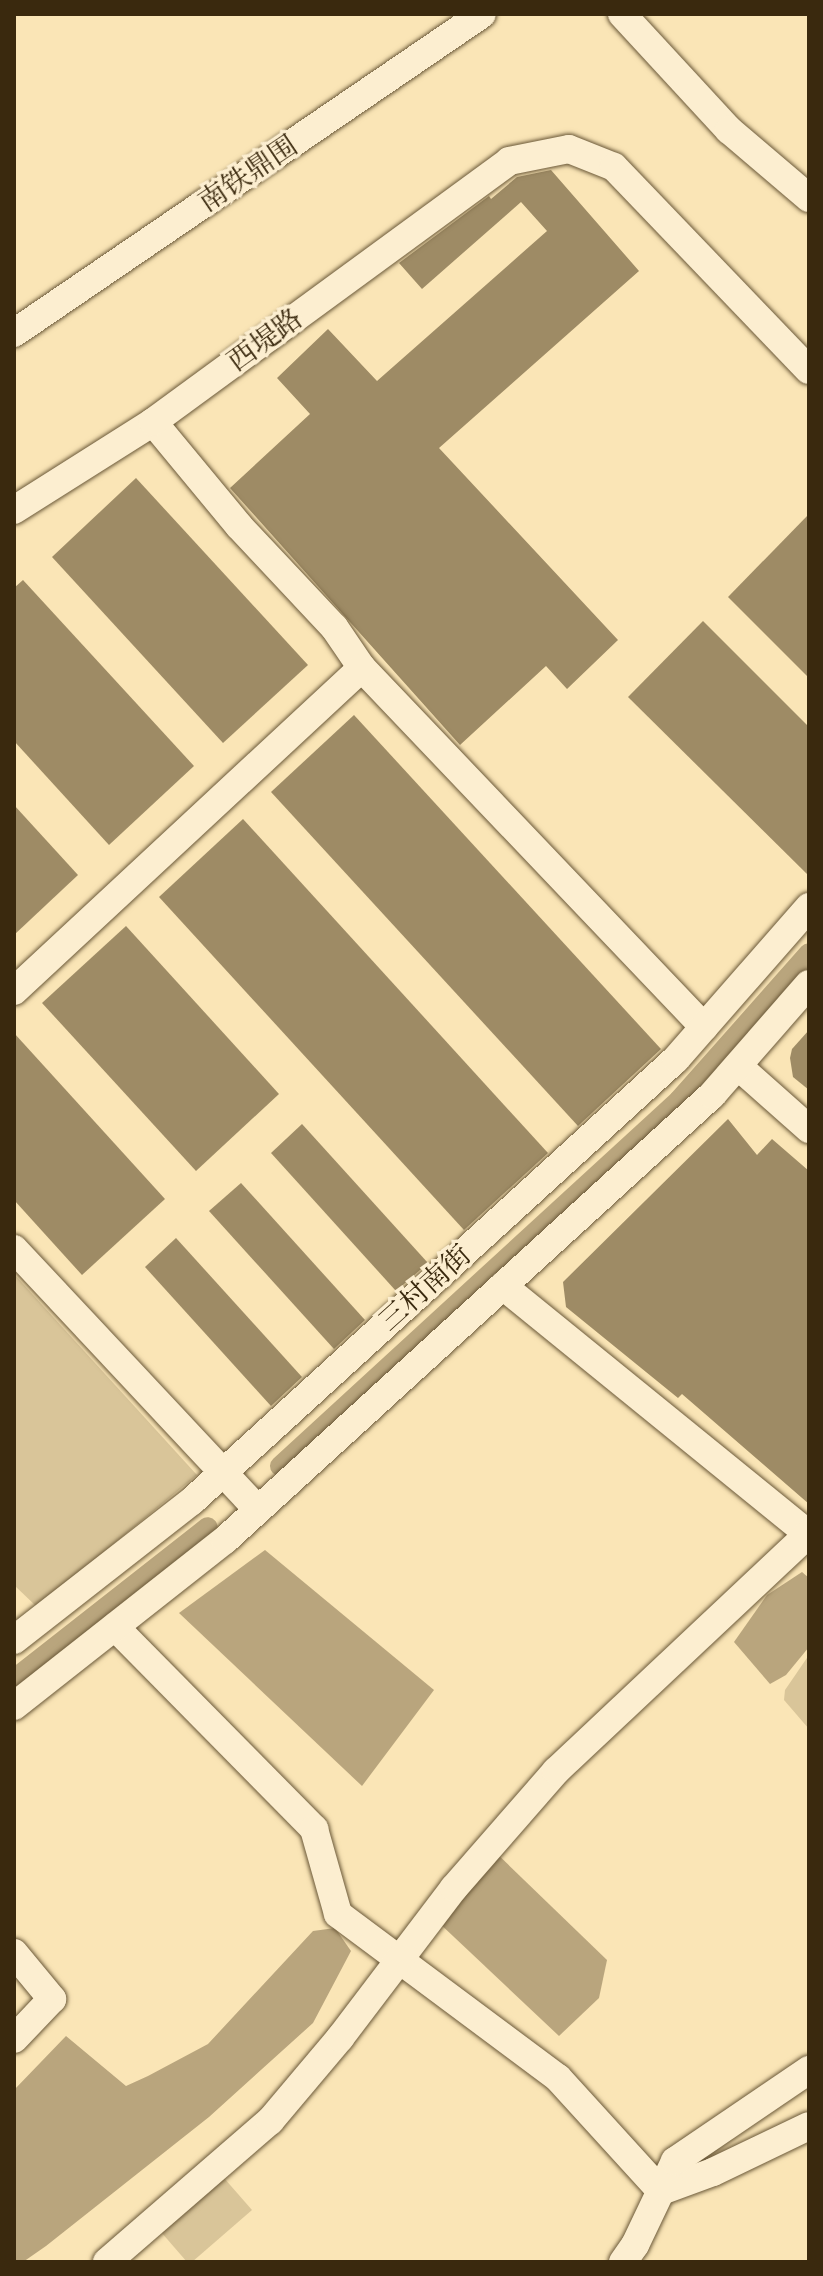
<!DOCTYPE html>
<html>
<head>
<meta charset="utf-8">
<style>
	body { margin:0 }
	#map { position:relative; width:823px; height:2276px; overflow:hidden; background:#fae5b6; font-family:Cardo,"Noto Serif SC",serif }
	div>[style] { position:absolute }
	.green>* { inset:0; background:#d9c599 }
	.water>* { inset:0; background:#b9a57d }
	.canal>* { height:20px; margin:-10px; padding:0 10px; transform-origin:10px; border-radius:10px; background:#b9a57d }
	.building>* { inset:0; background:#9e8b65 }
	.roads { filter:drop-shadow(0 0 2px #6a5838) drop-shadow(0 0 2px #6a5838) }
	.minor>* { height:28px; margin:-14px; padding:0 14px; transform-origin:14px; border-radius:14px; background:#fceed0 }
	span { translate:-50% -50%; white-space:nowrap; text-align:center; line-height:1.15; -webkit-text-stroke:7px #fceed0; paint-order:stroke }
	.street-label { font-size:28px; color:#3a290e }
	.frame { position:absolute; inset:0; border:16px solid #3a290e; pointer-events:none }
</style>
</head>
<body>
<div id="map">
	<div class="green">
		<div style="clip-path:polygon(14px 1274px,197px 1475px,37px 1607px,14px 1585px)"></div>
		<div style="clip-path:polygon(809px 1655px,809px 1729px,784px 1700px,785px 1690px)"></div>
		<div style="clip-path:polygon(224px 2178px,252px 2210px,192px 2262px,187px 2262px,161px 2232px)"></div>
	</div>
	<div class="water">
		<div style="clip-path:polygon(265px 1550px,434px 1690px,362px 1786px,179px 1613px)"></div>
		<div style="clip-path:polygon(802px 1572px,809px 1578px,809px 1647px,786px 1675px,770px 1684px,734px 1642px,767px 1595px)"></div>
		<div style="clip-path:polygon(490px 1847px,607px 1960px,599px 1998px,559px 2036px,437px 1921px)"></div>
		<div style="clip-path:polygon(335px 1928px,351px 1951px,313px 2023px,209px 2117px,46px 2246px,23px 2262px,14px 2262px,14px 2090px,66px 2036px,126px 2086px,148px 2076px,208px 2044px,313px 1931px)"></div>
	</div>
	<div class="canal">
		<div style="left:280px;top:1466px;width:541px;rotate:-42.53deg"></div>
		<div style="left:679px;top:1100px;width:196px;rotate:-48.5deg"></div>
		<div style="left:14px;top:1679px;width:246px;rotate:-38.1deg"></div>
	</div>
	<div class="building">
		<div style="clip-path:polygon(551px 170px,639px 271px,439px 448px,618px 640px,567px 689px,546px 666px,460px 745px,230px 488px,310px 414px,277px 378px,328px 329px,377px 381px,547px 231px,521px 202px,422px 289px,399px 263px,489px 196px,491px 199px,517px 177px)"></div>
		<div style="clip-path:polygon(136px 478px,308px 665px,223px 743px,52px 557px)"></div>
		<div style="clip-path:polygon(809px 514px,809px 678px,728px 597px)"></div>
		<div style="clip-path:polygon(23px 580px,194px 766px,109px 845px,14px 741px,14px 588px)"></div>
		<div style="clip-path:polygon(703px 621px,809px 727px,809px 876px,628px 697px)"></div>
		<div style="clip-path:polygon(354px 715px,661px 1049px,578px 1126px,271px 792px)"></div>
		<div style="clip-path:polygon(14px 805px,78px 875px,14px 935px)"></div>
		<div style="clip-path:polygon(243px 819px,548px 1153px,464px 1230px,159px 897px)"></div>
		<div style="clip-path:polygon(126px 926px,279px 1094px,196px 1171px,42px 1003px)"></div>
		<div style="clip-path:polygon(809px 1030px,809px 1090px,793px 1077px,790px 1058px,792px 1049px)"></div>
		<div style="clip-path:polygon(14px 1033px,165px 1199px,82px 1275px,14px 1200px)"></div>
		<div style="clip-path:polygon(728px 1119px,757px 1155px,772px 1139px,809px 1171px,809px 1504px,682px 1394px,678px 1398px,566px 1307px,563px 1282px)"></div>
		<div style="clip-path:polygon(302px 1124px,428px 1263px,396px 1291px,271px 1153px)"></div>
		<div style="clip-path:polygon(241px 1183px,365px 1320px,334px 1349px,209px 1211px)"></div>
		<div style="clip-path:polygon(176px 1238px,302px 1377px,271px 1406px,145px 1267px)"></div>
	</div>
	<div class="roads">
		<div class="minor">
			<div style="left:622px;top:14px;width:158px;rotate:47.3deg"></div>
			<div style="left:729px;top:130px;width:105px;rotate:40.4deg"></div>
			<div style="left:14px;top:333px;width:566px;rotate:-34.28deg"></div>
			<div style="left:153px;top:422px;width:135px;rotate:50.4deg"></div>
			<div style="left:239px;top:526px;width:139px;rotate:46.8deg"></div>
			<div style="left:334px;top:627px;width:50px;rotate:55.7deg"></div>
			<div style="left:362px;top:668px;width:496px;rotate:46.4deg"></div>
			<div style="left:14px;top:510px;width:165px;rotate:-32.3deg"></div>
			<div style="left:153px;top:422px;width:441px;rotate:-36.2deg"></div>
			<div style="left:509px;top:161px;width:61px;rotate:-11.3deg"></div>
			<div style="left:569px;top:149px;width:48px;rotate:21.8deg"></div>
			<div style="left:614px;top:167px;width:281px;rotate:46.2deg"></div>
			<div style="left:14px;top:991px;width:475px;rotate:-42.9deg"></div>
			<div style="left:738px;top:1066px;width:95px;rotate:41.6deg"></div>
			<div style="left:14px;top:1249px;width:357px;rotate:46.9deg"></div>
			<div style="left:503px;top:1286px;width:395px;rotate:39.1deg"></div>
			<div style="left:115px;top:1627px;width:284px;rotate:45.4deg"></div>
			<div style="left:314px;top:1829px;width:88px;rotate:74.2deg"></div>
			<div style="left:338px;top:1914px;width:274px;rotate:36.7deg"></div>
			<div style="left:558px;top:2078px;width:153px;rotate:47.7deg"></div>
			<div style="left:14px;top:1640px;width:226px;rotate:-38deg"></div>
			<div style="left:192px;top:1501px;width:655px;rotate:-42.4deg"></div>
			<div style="left:676px;top:1059px;width:202px;rotate:-48.8deg"></div>
			<div style="left:14px;top:1706px;width:268px;rotate:-38.2deg"></div>
			<div style="left:225px;top:1540px;width:660px;rotate:-42.42deg"></div>
			<div style="left:712px;top:1095px;width:147px;rotate:-48.9deg"></div>
			<div style="left:14px;top:1953px;width:60px;rotate:50.4deg"></div>
			<div style="left:52px;top:1999px;width:55px;rotate:133.5deg"></div>
			<div style="left:661px;top:2191px;width:55px;rotate:-20.1deg"></div>
			<div style="left:713px;top:2172px;width:106px;rotate:-25.6deg"></div>
			<div style="left:107px;top:2262px;width:216px;rotate:-40.9deg"></div>
			<div style="left:270px;top:2121px;width:109px;rotate:-49.9deg"></div>
			<div style="left:340px;top:2038px;width:188px;rotate:-52.8deg"></div>
			<div style="left:454px;top:1888px;width:155px;rotate:-48.9deg"></div>
			<div style="left:556px;top:1771px;width:346px;rotate:-43.2deg"></div>
			<div style="left:623px;top:2262px;width:21px;rotate:-55deg"></div>
			<div style="left:635px;top:2245px;width:93px;rotate:-64.5deg"></div>
			<div style="left:675px;top:2161px;width:162px;rotate:-34.2deg"></div>
		</div>
	</div>
	<div class="street-label">
		<span style="left:248px;top:174px;rotate:-34deg">南铁鼎围</span>
		<span style="left:265px;top:340px;rotate:-36deg">西堤路</span>
		<span style="left:425px;top:1288px;rotate:-42deg">三村南街</span>
	</div>
	<div class="frame"></div>
</div>
</body>
</html>
